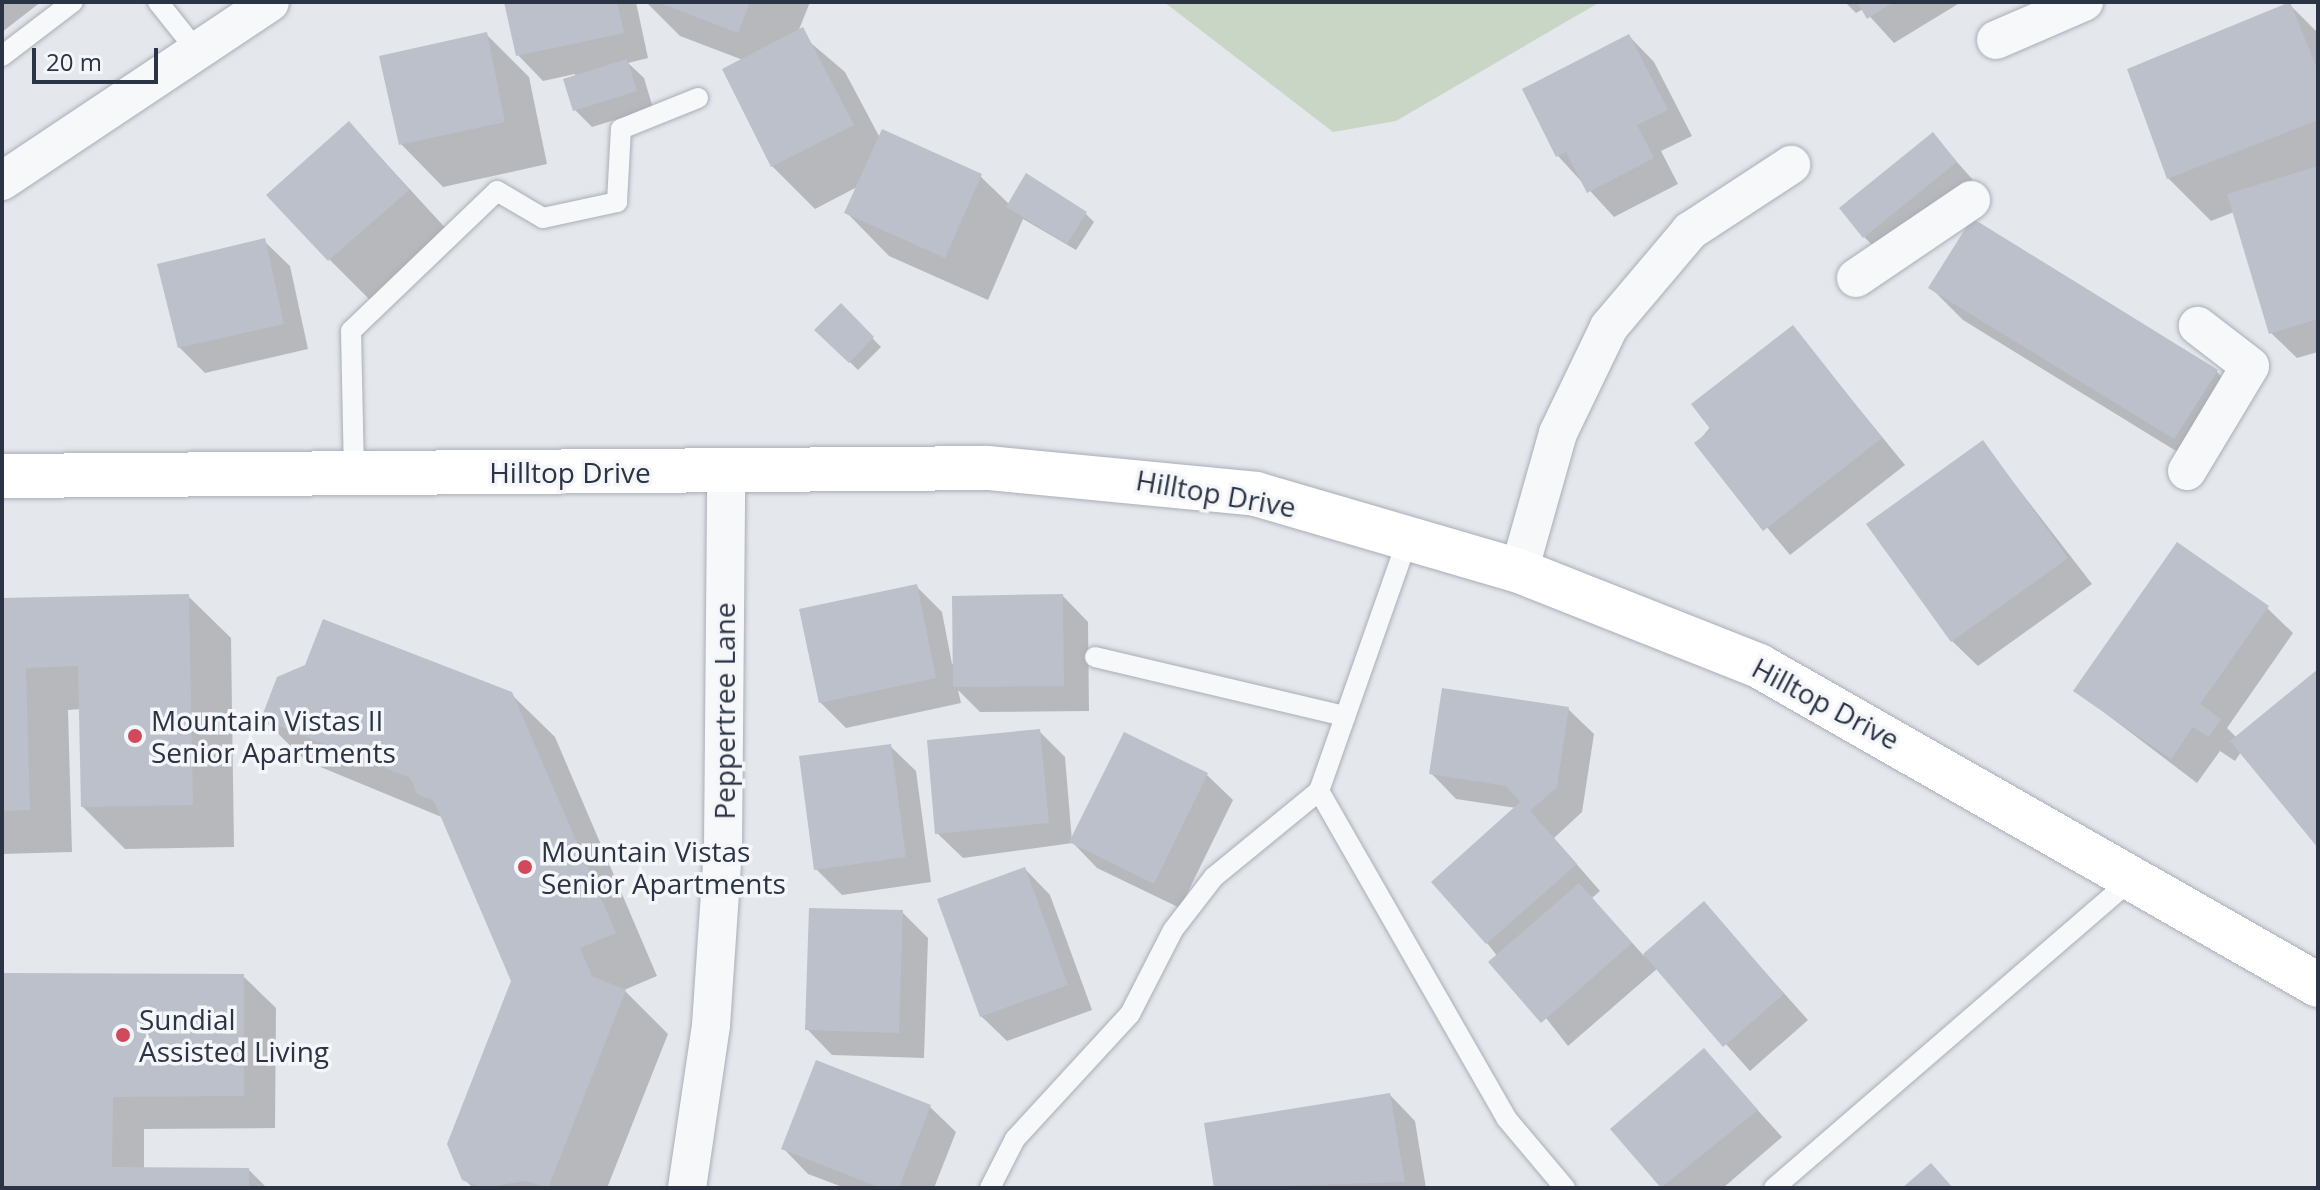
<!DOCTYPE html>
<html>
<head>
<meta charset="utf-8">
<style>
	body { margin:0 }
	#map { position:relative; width:2320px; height:1190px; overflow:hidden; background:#e4e7ec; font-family:"Open Sans",sans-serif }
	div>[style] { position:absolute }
	.green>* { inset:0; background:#c9d6c5 }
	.shadow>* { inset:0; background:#0003 }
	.building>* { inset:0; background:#bbc0ca }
	.roads { filter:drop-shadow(0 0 2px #a9aeb7) drop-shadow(0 0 2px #a9aeb7) }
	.service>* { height:20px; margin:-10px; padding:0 10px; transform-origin:10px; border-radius:10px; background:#f7f8fa }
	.minor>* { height:38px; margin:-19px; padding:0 19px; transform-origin:19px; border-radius:19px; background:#f7f8fa }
	.secondary>* { height:44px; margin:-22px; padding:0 22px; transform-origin:22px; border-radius:22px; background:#fff }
	.dots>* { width:22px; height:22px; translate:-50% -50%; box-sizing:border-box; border:4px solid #f4f6f9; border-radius:50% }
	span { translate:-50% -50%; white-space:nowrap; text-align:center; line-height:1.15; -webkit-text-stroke:7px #f4f6f9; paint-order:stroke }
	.street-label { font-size:28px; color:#2b3445 }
	.poi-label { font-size:28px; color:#2b3445 }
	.left { translate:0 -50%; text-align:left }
	.frame { position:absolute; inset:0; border:4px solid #2b3445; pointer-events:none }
	.scale { position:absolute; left:32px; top:48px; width:126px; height:36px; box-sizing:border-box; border:4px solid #2b3445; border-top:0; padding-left:10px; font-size:24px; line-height:28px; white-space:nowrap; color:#2b3445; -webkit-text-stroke:6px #f4f6f9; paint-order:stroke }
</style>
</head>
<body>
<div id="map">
	<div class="green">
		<div style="clip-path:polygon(1164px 2px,1600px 2px,1396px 121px,1333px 132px)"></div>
	</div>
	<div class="shadow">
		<div style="clip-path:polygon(2px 2px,41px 2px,2px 32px)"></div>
		<div style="clip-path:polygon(506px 2px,636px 2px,648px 58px,628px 63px,644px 78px,653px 108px,592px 127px,575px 110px,575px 74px,543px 81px,518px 55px)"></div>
		<div style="clip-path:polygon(646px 2px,810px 2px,798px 32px,845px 72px,880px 138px,980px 176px,1010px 205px,1086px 214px,1094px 222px,1076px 250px,1023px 219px,988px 300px,889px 256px,847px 213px,859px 186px,815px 209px,772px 166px,743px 60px,680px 36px)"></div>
		<div style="clip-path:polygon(1845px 2px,1957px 2px,1958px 4px,1894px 43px,1863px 9px,1856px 13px)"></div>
		<div style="clip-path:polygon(2289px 4px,2318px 33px,2318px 352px,2297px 358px,2271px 333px,2234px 212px,2211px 221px,2168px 178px)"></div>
		<div style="clip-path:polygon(487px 35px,529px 77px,547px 164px,443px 187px,401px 144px)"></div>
		<div style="clip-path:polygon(1629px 36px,1654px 62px,1692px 136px,1661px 151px,1678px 184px,1614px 217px,1558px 156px)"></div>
		<div style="clip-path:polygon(349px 123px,450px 233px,372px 302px,330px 260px)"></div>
		<div style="clip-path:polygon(1933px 135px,1973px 180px,1882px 254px,1864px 237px)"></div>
		<div style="clip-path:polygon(264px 241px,290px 266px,308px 349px,205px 373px,179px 347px)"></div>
		<div style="clip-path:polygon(1931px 288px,2216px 371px,2249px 404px,2207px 470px,1963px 320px)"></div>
		<div style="clip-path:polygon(841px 306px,881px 347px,858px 370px,817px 330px)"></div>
		<div style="clip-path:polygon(1793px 328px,1905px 465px,1790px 555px,1697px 443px)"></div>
		<div style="clip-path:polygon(1983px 443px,2092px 584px,1978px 666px,1952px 641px)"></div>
		<div style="clip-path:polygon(916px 586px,942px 612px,952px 664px,1063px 596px,1088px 622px,1089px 711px,980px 712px,958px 690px,961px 703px,846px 728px,820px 702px)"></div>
		<div style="clip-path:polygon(188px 596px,231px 638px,234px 847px,125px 849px,83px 807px,81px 709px,68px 710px,72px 852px,2px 854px,2px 600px)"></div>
		<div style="clip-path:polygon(2267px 608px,2293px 633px,2227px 728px,2237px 738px,2318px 672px,2318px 845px,2241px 752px,2235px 761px,2220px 751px,2197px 783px,2076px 691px)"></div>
		<div style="clip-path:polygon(511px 694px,555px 737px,657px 976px,624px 990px,668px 1034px,607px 1188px,473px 1188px,464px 1179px,513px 981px,444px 818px,306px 761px,263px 719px)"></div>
		<div style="clip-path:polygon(1568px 709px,1594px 734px,1582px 812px,1554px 838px,1600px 891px,1592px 898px,1644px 956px,1704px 904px,1808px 1020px,1750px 1071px,1658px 968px,1568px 1046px,1487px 943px,1516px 808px,1456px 799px,1431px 773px)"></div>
		<div style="clip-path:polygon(1039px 731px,1065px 757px,1072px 841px,1207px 775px,1233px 800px,1180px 908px,1097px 868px,1073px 843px,963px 858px,937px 833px)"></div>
		<div style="clip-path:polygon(890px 746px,916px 771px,931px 882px,842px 895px,816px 869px)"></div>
		<div style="clip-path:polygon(1025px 869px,1050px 895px,1092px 1010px,1007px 1041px,981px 1016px)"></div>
		<div style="clip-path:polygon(902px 912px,928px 938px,924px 1058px,832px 1055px,807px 1029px)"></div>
		<div style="clip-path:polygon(2px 975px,243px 976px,276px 1008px,275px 1128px,144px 1129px,144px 1169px,249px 1170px,267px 1188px,2px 1188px)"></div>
		<div style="clip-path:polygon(1703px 1050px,1782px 1137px,1723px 1188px,1664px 1188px,1613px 1129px)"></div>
		<div style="clip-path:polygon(1390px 1095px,1415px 1121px,1426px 1188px,1216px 1188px,1206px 1125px)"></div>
		<div style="clip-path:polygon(930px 1107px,956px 1132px,934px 1188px,845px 1188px,808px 1174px,783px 1148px)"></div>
	</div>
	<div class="building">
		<div style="clip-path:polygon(504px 2px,617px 2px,624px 33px,516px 56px)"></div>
		<div style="clip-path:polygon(657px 2px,750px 2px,738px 33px)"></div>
		<div style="clip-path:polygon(1857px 2px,1894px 2px,1867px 19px)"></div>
		<div style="clip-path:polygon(2290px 2px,2318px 71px,2318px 120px,2167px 179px,2127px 69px)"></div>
		<div style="clip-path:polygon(803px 27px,854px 125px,771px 167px,722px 69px)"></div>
		<div style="clip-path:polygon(487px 32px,505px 122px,399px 145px,379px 56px)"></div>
		<div style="clip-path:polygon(1629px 34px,1668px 110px,1637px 125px,1654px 158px,1587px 193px,1566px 152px,1556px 157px,1522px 89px)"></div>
		<div style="clip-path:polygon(627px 59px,637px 91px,573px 111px,563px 79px)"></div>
		<div style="clip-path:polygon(349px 121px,409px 190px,328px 261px,266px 195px)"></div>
		<div style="clip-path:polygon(882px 129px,982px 174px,945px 258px,844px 213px)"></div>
		<div style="clip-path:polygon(1933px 132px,1957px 162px,1863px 238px,1839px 208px)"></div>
		<div style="clip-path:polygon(2318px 166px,2318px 319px,2269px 334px,2227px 194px)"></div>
		<div style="clip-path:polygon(1026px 173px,1087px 212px,1067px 244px,1006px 207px)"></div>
		<div style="clip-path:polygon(1972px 218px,2218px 370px,2174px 439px,1928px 288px)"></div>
		<div style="clip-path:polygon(265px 238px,284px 324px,178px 348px,157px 264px)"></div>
		<div style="clip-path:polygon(841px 303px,874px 337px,849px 363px,814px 330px)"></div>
		<div style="clip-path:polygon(1793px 325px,1882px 438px,1763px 531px,1694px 443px,1711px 430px,1691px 404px)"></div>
		<div style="clip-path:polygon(1983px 440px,2068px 558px,1951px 642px,1866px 524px)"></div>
		<div style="clip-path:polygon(2177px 542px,2269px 606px,2200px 704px,2221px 719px,2209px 737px,2193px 727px,2171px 759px,2073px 691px)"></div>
		<div style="clip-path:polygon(917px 584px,936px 678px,819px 703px,799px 609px)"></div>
		<div style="clip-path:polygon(189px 594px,193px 805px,81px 807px,78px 666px,26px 668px,30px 810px,2px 811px,2px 598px)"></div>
		<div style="clip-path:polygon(1063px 594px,1064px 686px,953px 687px,952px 596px)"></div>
		<div style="clip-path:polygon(323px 619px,512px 692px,616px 933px,580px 948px,592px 976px,626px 990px,548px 1188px,526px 1181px,482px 1188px,462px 1180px,447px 1144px,511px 981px,434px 801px,417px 794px,410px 778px,261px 719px,277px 677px,305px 665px)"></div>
		<div style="clip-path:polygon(2318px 669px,2318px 848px,2230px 741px)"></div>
		<div style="clip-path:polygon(1442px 688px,1569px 707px,1557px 787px,1530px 811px,1577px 864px,1486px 944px,1431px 882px,1520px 802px,1506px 786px,1429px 774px)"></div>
		<div style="clip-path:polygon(1040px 729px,1049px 823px,935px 834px,927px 740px)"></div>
		<div style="clip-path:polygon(1124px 732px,1208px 773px,1154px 884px,1069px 842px)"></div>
		<div style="clip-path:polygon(891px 744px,906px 857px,814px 870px,799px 756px)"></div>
		<div style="clip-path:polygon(1025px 867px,1068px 985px,980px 1017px,937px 899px)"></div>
		<div style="clip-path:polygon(1579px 883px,1632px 943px,1541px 1023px,1488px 962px)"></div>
		<div style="clip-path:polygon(1704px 901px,1784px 994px,1723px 1047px,1643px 954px)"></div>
		<div style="clip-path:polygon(809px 908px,903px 910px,899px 1033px,805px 1030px)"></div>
		<div style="clip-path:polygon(2px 973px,244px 974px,244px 1096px,113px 1097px,112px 1167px,249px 1168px,249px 1188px,2px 1188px)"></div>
		<div style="clip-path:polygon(1704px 1048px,1758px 1110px,1661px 1188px,1610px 1129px)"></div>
		<div style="clip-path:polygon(816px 1060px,931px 1105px,899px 1188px,881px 1188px,781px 1149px)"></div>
		<div style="clip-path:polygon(1390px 1093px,1405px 1182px,1214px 1188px,1204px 1123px)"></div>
		<div style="clip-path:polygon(1931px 1163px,1953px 1188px,1902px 1188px)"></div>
	</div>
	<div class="roads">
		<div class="service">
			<div style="left:158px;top:2px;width:63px;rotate:51.5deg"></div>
			<div style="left:2px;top:56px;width:89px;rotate:-37.3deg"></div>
			<div style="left:354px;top:474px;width:143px;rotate:-91.2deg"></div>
			<div style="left:351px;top:331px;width:202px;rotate:-43.8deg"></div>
			<div style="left:497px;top:191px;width:53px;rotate:30.4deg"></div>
			<div style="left:543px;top:218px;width:76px;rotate:-12.2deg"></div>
			<div style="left:617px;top:202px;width:73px;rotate:-86.9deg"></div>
			<div style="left:621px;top:129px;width:83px;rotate:-21.9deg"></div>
			<div style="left:1095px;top:657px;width:257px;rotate:13.3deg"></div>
			<div style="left:1319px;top:791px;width:377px;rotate:60.2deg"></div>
			<div style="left:1506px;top:1118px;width:92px;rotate:49.9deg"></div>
			<div style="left:990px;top:1188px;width:55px;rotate:-63deg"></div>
			<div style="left:1015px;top:1139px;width:170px;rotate:-47.4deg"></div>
			<div style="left:1130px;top:1014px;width:94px;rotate:-62.9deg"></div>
			<div style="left:1173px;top:930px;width:67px;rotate:-52.3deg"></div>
			<div style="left:1214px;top:877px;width:136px;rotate:-39.3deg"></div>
			<div style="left:1319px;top:791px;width:270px;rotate:-70.6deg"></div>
			<div style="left:1774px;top:1188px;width:474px;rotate:-40.8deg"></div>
		</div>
		<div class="minor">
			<div style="left:1996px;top:40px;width:96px;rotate:-23.4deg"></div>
			<div style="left:2px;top:181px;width:322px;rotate:-33.7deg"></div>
			<div style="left:1856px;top:278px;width:139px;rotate:-34.1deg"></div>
			<div style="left:2187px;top:471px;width:122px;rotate:-59deg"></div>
			<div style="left:2250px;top:366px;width:66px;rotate:-142.4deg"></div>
			<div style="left:1519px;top:571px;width:143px;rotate:-74.2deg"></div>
			<div style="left:1558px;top:433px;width:118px;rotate:-64.3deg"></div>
			<div style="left:1609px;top:327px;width:126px;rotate:-49.8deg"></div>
			<div style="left:1690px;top:231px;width:121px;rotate:-33.2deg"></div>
			<div style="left:687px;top:1188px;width:165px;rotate:-81.6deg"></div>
			<div style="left:711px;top:1025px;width:178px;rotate:-86.1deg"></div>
			<div style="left:723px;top:847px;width:376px;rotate:-89.5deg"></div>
		</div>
		<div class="secondary">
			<div style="left:2px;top:476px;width:986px;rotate:-0.46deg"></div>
			<div style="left:988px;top:468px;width:269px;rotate:5.5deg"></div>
			<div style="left:1256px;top:494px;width:274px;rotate:16.3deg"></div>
			<div style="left:1519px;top:571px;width:258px;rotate:21.6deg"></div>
			<div style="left:1759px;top:666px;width:644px;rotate:29.71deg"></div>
		</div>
	</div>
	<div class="dots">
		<div style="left:135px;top:736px;background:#d1495b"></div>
		<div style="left:525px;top:867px;background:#d1495b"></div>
		<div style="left:123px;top:1035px;background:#d1495b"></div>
	</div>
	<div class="street-label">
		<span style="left:570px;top:472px">Hilltop Drive</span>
		<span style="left:1216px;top:493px;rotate:10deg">Hilltop Drive</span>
		<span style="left:1826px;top:703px;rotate:28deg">Hilltop Drive</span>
		<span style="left:724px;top:711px;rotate:-90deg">Peppertree Lane</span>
	</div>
	<div class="poi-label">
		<span class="left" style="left:151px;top:736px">Mountain Vistas II<br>Senior Apartments</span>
		<span class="left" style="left:541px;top:867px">Mountain Vistas<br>Senior Apartments</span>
		<span class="left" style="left:139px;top:1035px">Sundial<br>Assisted Living</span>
	</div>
	<div class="frame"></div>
	<div class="scale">20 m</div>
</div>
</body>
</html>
